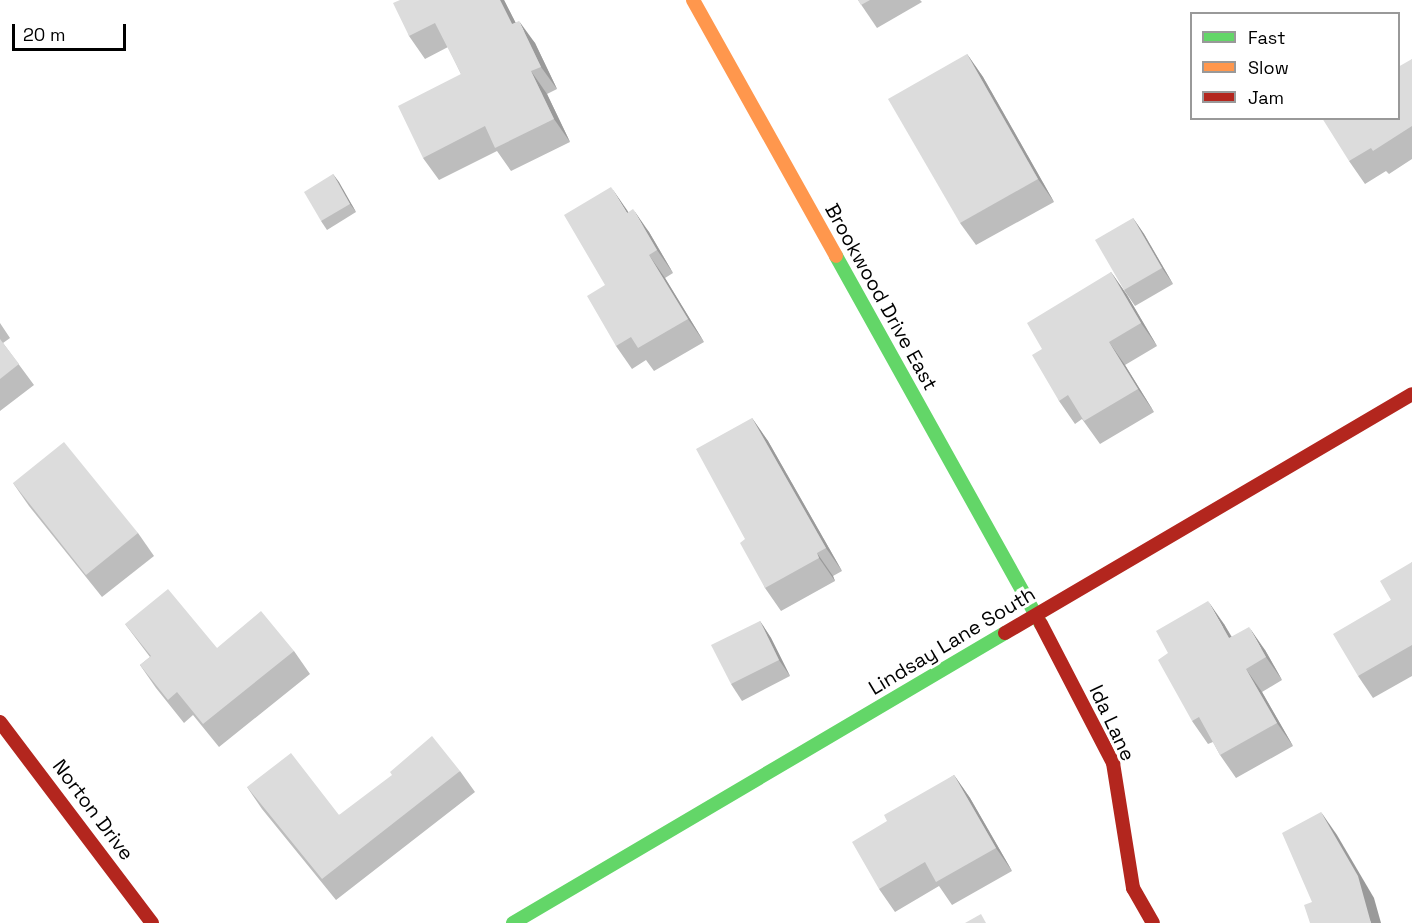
<!DOCTYPE html>
<html>
<head>
<meta charset="utf-8">
<style>
	body { margin:0 }
	#map { position:relative; width:1412px; height:923px; overflow:hidden; background:#fff; font-family:"Space Grotesk",sans-serif }
	div>[style] { position:absolute }
	.fast>* { height:14px; margin:-7px; padding:0 7px; transform-origin:7px; border-radius:7px; background:#63d668 }
	.slow>* { height:14px; margin:-7px; padding:0 7px; transform-origin:7px; border-radius:7px; background:#ff974d }
	.jam>* { height:14px; margin:-7px; padding:0 7px; transform-origin:7px; border-radius:7px; background:#b3261e }
	.wall>* { inset:0; background:#bdbdbd }
	.shaded-wall>* { inset:0; background:#9a9a9a }
	.building>* { inset:0; background:#dcdcdc }
	span { translate:-50% -50%; white-space:nowrap; text-align:center; line-height:1.15; -webkit-text-stroke:6px #fff; paint-order:stroke }
	.street-label { font-size:20px; color:#000 }
	.legend { position:absolute; left:1190px; top:12px; width:210px; height:108px; box-sizing:border-box; background:#fff; border:2px solid #999; margin:0; padding:8px 10px; list-style:none; font-size:18px; color:#000 }
	.legend li { display:flex; align-items:center; gap:12px; height:30px }
	.legend b { width:30px; border:2px solid #999 }
	.scale { position:absolute; left:12px; top:24px; width:114px; height:27px; box-sizing:border-box; border:3px solid #000; border-top:0; padding-left:8px; font-size:18px; line-height:21px; white-space:nowrap; color:#000; -webkit-text-stroke:4px #fff; paint-order:stroke }
</style>
</head>
<body>
<div id="map">
	<div class="fast">
		<div style="left:836px;top:256px;width:421px;rotate:60.9deg"></div>
		<div style="left:513px;top:923px;width:571px;rotate:-30.52deg"></div>
	</div>
	<div class="slow">
		<div style="left:693px;top:0;width:293px;rotate:60.8deg"></div>
	</div>
	<div class="jam">
		<div style="left:1041px;top:624px;width:157px;rotate:62.6deg"></div>
		<div style="left:1113px;top:763px;width:127px;rotate:80.9deg"></div>
		<div style="left:1133px;top:888px;width:40px;rotate:60.3deg"></div>
		<div style="left:1005px;top:633px;width:472px;rotate:-30.4deg"></div>
		<div style="left:0;top:722px;width:252px;rotate:52.9deg"></div>
	</div>
	<div class="wall">
		<div style="clip-path:polygon(400px 0,504px 0,515px 22px,535px 43px,557px 89px,547px 94px,570px 142px,511px 171px,497px 151px,439px 180px,423px 158px,461px 74px,448px 47px,425px 59px,409px 36px)"></div>
		<div style="clip-path:polygon(858px 0,920px 0,922px 2px,877px 28px)"></div>
		<div style="clip-path:polygon(967px 54px,983px 77px,1054px 202px,976px 245px,960px 223px)"></div>
		<div style="clip-path:polygon(1412px 59px,1412px 159px,1389px 174px,1386px 171px,1365px 184px,1349px 161px)"></div>
		<div style="clip-path:polygon(333px 174px,356px 212px,327px 230px,321px 221px)"></div>
		<div style="clip-path:polygon(629px 212px,649px 232px,673px 273px,665px 278px,704px 342px,654px 371px,646px 360px,632px 369px,616px 346px,605px 285px)"></div>
		<div style="clip-path:polygon(1133px 218px,1144px 234px,1173px 284px,1135px 306px,1124px 290px)"></div>
		<div style="clip-path:polygon(1111px 272px,1127px 295px,1157px 346px,1125px 365px,1154px 412px,1100px 444px,1082px 419px,1075px 424px,1059px 401px,1042px 349px)"></div>
		<div style="clip-path:polygon(0 323px,10px 338px,3px 343px,34px 385px,0 411px)"></div>
		<div style="clip-path:polygon(752px 418px,768px 441px,842px 571px,833px 576px,835px 581px,781px 611px,765px 588px,745px 539px)"></div>
		<div style="clip-path:polygon(13px 483px,138px 533px,154px 556px,102px 597px,29px 506px)"></div>
		<div style="clip-path:polygon(1412px 562px,1412px 676px,1373px 698px,1358px 676px,1391px 600px)"></div>
		<div style="clip-path:polygon(760px 621px,771px 638px,790px 676px,742px 701px,731px 684px)"></div>
		<div style="clip-path:polygon(125px 624px,217px 648px,294px 651px,310px 674px,219px 747px,193px 715px,184px 723px,156px 688px,140px 665px,150px 657px)"></div>
		<div style="clip-path:polygon(1224px 624px,1232px 637px,1265px 650px,1282px 680px,1262px 692px,1293px 746px,1236px 778px,1220px 755px,1213px 742px,1208px 744px,1192px 721px)"></div>
		<div style="clip-path:polygon(460px 771px,475px 792px,336px 900px,262px 809px,247px 787px,339px 815px)"></div>
		<div style="clip-path:polygon(954px 775px,970px 798px,1012px 871px,952px 905px,939px 886px,895px 912px,879px 889px,887px 821px)"></div>
	</div>
	<div class="shaded-wall">
		<div style="clip-path:polygon(500px 0,504px 0,528px 47px,512px 24px)"></div>
		<div style="clip-path:polygon(519px 21px,535px 43px,557px 89px,541px 67px)"></div>
		<div style="clip-path:polygon(967px 54px,983px 77px,1054px 202px,1038px 179px)"></div>
		<div style="clip-path:polygon(531px 71px,547px 94px,570px 142px,554px 119px)"></div>
		<div style="clip-path:polygon(333px 174px,339px 182px,356px 212px,350px 204px)"></div>
		<div style="clip-path:polygon(611px 187px,627px 210px,643px 235px,627px 213px)"></div>
		<div style="clip-path:polygon(633px 209px,649px 232px,673px 273px,657px 250px)"></div>
		<div style="clip-path:polygon(1133px 218px,1144px 234px,1173px 284px,1162px 268px)"></div>
		<div style="clip-path:polygon(649px 255px,665px 278px,704px 342px,688px 319px)"></div>
		<div style="clip-path:polygon(1111px 272px,1127px 295px,1157px 346px,1141px 323px)"></div>
		<div style="clip-path:polygon(1109px 342px,1125px 365px,1154px 412px,1138px 389px)"></div>
		<div style="clip-path:polygon(752px 418px,768px 441px,842px 571px,826px 548px)"></div>
		<div style="clip-path:polygon(817px 553px,833px 576px,835px 581px,819px 558px)"></div>
		<div style="clip-path:polygon(1208px 601px,1224px 624px,1245px 661px,1229px 638px)"></div>
		<div style="clip-path:polygon(760px 621px,771px 638px,790px 676px,779px 660px)"></div>
		<div style="clip-path:polygon(1249px 627px,1265px 650px,1282px 680px,1266px 657px)"></div>
		<div style="clip-path:polygon(1246px 669px,1262px 692px,1293px 746px,1277px 723px)"></div>
		<div style="clip-path:polygon(954px 775px,970px 798px,1012px 871px,996px 848px)"></div>
		<div style="clip-path:polygon(1321px 812px,1337px 835px,1374px 898px,1381px 923px,1371px 923px)"></div>
	</div>
	<div class="building">
		<div style="clip-path:polygon(400px 0,500px 0,512px 24px,519px 21px,541px 67px,531px 71px,554px 119px,495px 148px,485px 126px,423px 158px,398px 106px,461px 74px,435px 23px,409px 36px,393px 3px)"></div>
		<div style="clip-path:polygon(858px 0,870px 0,861px 5px)"></div>
		<div style="clip-path:polygon(967px 54px,1038px 179px,960px 223px,888px 99px)"></div>
		<div style="clip-path:polygon(1412px 59px,1412px 126px,1373px 151px,1371px 148px,1349px 161px,1322px 118px,1398px 118px,1398px 67px)"></div>
		<div style="clip-path:polygon(333px 174px,350px 204px,321px 221px,304px 192px)"></div>
		<div style="clip-path:polygon(611px 187px,627px 213px,633px 209px,657px 250px,649px 255px,688px 319px,638px 348px,631px 337px,616px 346px,587px 296px,605px 285px,564px 215px)"></div>
		<div style="clip-path:polygon(1133px 218px,1162px 268px,1124px 290px,1095px 240px)"></div>
		<div style="clip-path:polygon(1111px 272px,1141px 323px,1109px 342px,1138px 389px,1084px 421px,1068px 395px,1059px 401px,1032px 355px,1042px 349px,1027px 323px)"></div>
		<div style="clip-path:polygon(0 339px,19px 364px,0 379px)"></div>
		<div style="clip-path:polygon(752px 418px,826px 548px,817px 553px,819px 558px,765px 588px,740px 543px,745px 539px,696px 449px)"></div>
		<div style="clip-path:polygon(64px 442px,138px 533px,86px 575px,13px 483px)"></div>
		<div style="clip-path:polygon(1412px 562px,1412px 645px,1358px 676px,1333px 634px,1391px 600px,1380px 581px)"></div>
		<div style="clip-path:polygon(168px 589px,217px 648px,261px 611px,294px 651px,203px 724px,177px 692px,168px 700px,140px 665px,151px 656px,125px 624px)"></div>
		<div style="clip-path:polygon(1208px 601px,1229px 638px,1249px 627px,1266px 657px,1246px 669px,1277px 723px,1220px 755px,1199px 717px,1192px 721px,1158px 660px,1168px 653px,1156px 631px)"></div>
		<div style="clip-path:polygon(760px 621px,779px 660px,731px 684px,711px 645px)"></div>
		<div style="clip-path:polygon(432px 736px,460px 771px,322px 879px,247px 787px,291px 753px,339px 815px,392px 775px,390px 772px)"></div>
		<div style="clip-path:polygon(954px 775px,996px 848px,936px 882px,925px 862px,879px 889px,852px 842px,887px 821px,884px 815px)"></div>
		<div style="clip-path:polygon(1321px 812px,1358px 876px,1371px 923px,1310px 923px,1304px 905px,1312px 902px,1282px 833px)"></div>
		<div style="clip-path:polygon(981px 914px,986px 923px,965px 923px)"></div>
	</div>
	<div class="street-label">
		<span style="left:881px;top:297px;rotate:61deg">Brookwood Drive East</span>
		<span style="left:952px;top:641px;rotate:-31deg">Lindsay Lane South</span>
		<span style="left:1112px;top:723px;rotate:65deg">Ida Lane</span>
		<span style="left:93px;top:810px;rotate:53deg">Norton Drive</span>
	</div>
	<ul class="legend">
	<li><b style="height:8px;background:#63d668"></b>Fast</li>
	<li><b style="height:8px;background:#ff974d"></b>Slow</li>
	<li><b style="height:8px;background:#b3261e"></b>Jam</li>
	</ul>
	<div class="scale">20 m</div>
</div>
</body>
</html>
